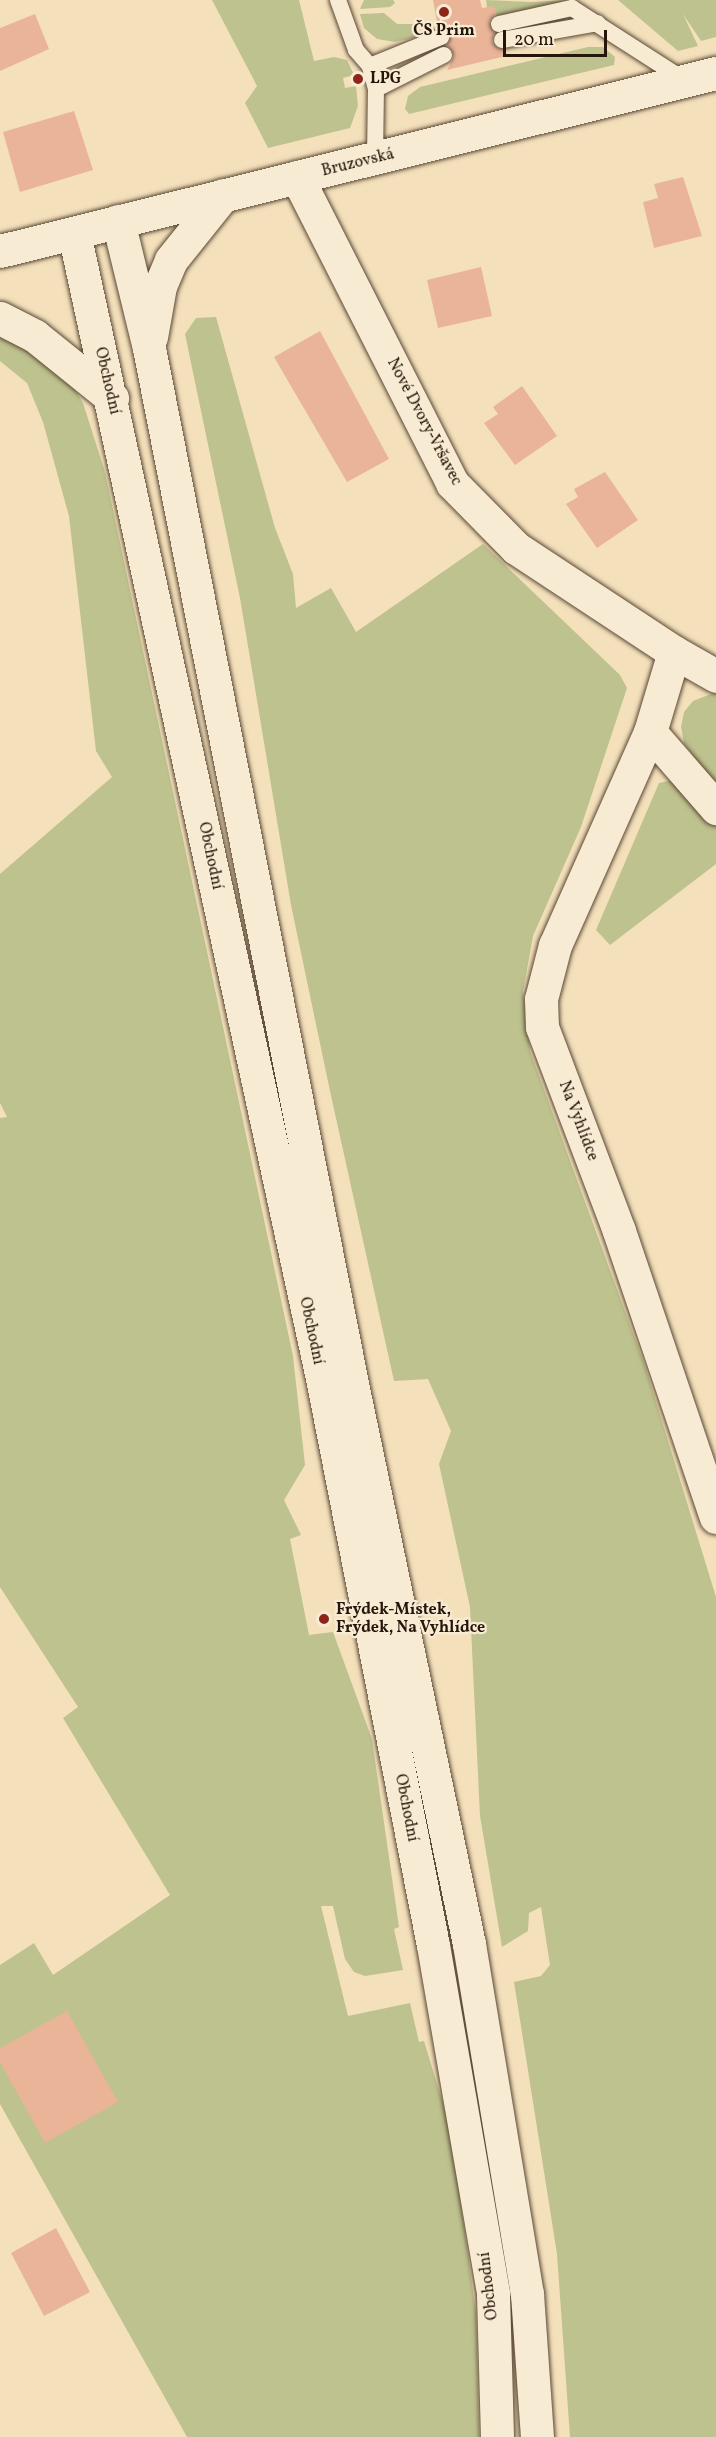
<!DOCTYPE html>
<html>
<head>
<meta charset="utf-8">
<style>
	body { margin:0 }
	#map { position:relative; width:716px; height:2437px; overflow:hidden; background:#f4e0bb; font-family:Vollkorn,serif }
	div>[style] { position:absolute }
	.green>* { inset:0; background:#bec28e }
	.building>* { inset:0; background:#eab499 }
	.roads { filter:drop-shadow(0 0 2px #5a4836) drop-shadow(0 0 2px #5a4836) }
	.lane>* { height:16px; margin:-8px; padding:0 8px; transform-origin:8px; border-radius:8px; background:#f8ebd3 }
	.street>* { height:33px; margin:-16.5px; padding:0 16.5px; transform-origin:16.5px; border-radius:16.5px; background:#f8ebd3 }
	.secondary>* { height:33px; margin:-16.5px; padding:0 16.5px; transform-origin:16.5px; border-radius:16.5px; background:#f8ebd3 }
	.dots>* { width:16px; height:16px; translate:-50% -50%; box-sizing:border-box; border:3px solid #f8ebd3; border-radius:50% }
	span { translate:-50% -50%; white-space:nowrap; text-align:center; line-height:1.15; -webkit-text-stroke:4.5px #f8ebd3; paint-order:stroke }
	.poi-label { font-size:16px; color:#26160a; font-weight:700 }
	.left { translate:0 -50%; text-align:left }
	.street-label { font-size:16px; color:#26160a }
	.scale { position:absolute; left:503px; top:30px; width:104px; height:27px; box-sizing:border-box; border:3px solid #26160a; border-top:0; padding-left:8px; font-size:18px; line-height:21px; white-space:nowrap; color:#26160a; -webkit-text-stroke:4px #f8ebd3; paint-order:stroke }
</style>
</head>
<body>
<div id="map">
	<div class="green">
		<div style="clip-path:polygon(212px 0,299px 0,314px 61px,334px 57px,347px 60px,354px 75px,343px 78px,345px 88px,356px 86px,358px 106px,350px 128px,268px 148px,245px 103px,257px 86px)"></div>
		<div style="clip-path:polygon(364px 0,393px 0,395px 3px,390px 7px,360px 9px)"></div>
		<div style="clip-path:polygon(486px 0,532px 2px,570px 0,497px 18px,494px 7px,487px 7px)"></div>
		<div style="clip-path:polygon(618px 0,716px 0,716px 37px,701px 41px,683px 14px,698px 46px,678px 51px)"></div>
		<div style="clip-path:polygon(384px 13px,397px 24px,414px 24px,417px 37px,395px 42px,377px 39px,364px 28px,360px 14px)"></div>
		<div style="clip-path:polygon(588px 47px,603px 47px,615px 57px,614px 65px,409px 114px,405px 109px,408px 96px,420px 87px)"></div>
		<div style="clip-path:polygon(216px 317px,275px 528px,293px 574px,296px 608px,331px 588px,356px 632px,483px 544px,620px 675px,627px 688px,581px 827px,533px 936px,523px 991px,530px 1051px,645px 1366px,716px 1597px,716px 2437px,570px 2437px,557px 2254px,514px 1982px,541px 1976px,550px 1965px,541px 1907px,529px 1913px,528px 1931px,502px 1947px,480px 1816px,470px 1607px,439px 1464px,451px 1431px,428px 1379px,394px 1381px,330px 1091px,291px 905px,240px 598px,185px 334px,196px 318px)"></div>
		<div style="clip-path:polygon(0 331px,73px 386px,83px 403px,105px 472px,293px 1356px,305px 1465px,284px 1500px,301px 1535px,290px 1539px,309px 1635px,333px 1632px,372px 1739px,399px 1927px,394px 1929px,403px 1970px,365px 1976px,354px 1972px,345px 1959px,333px 1906px,321px 1906px,348px 2016px,410px 2003px,419px 2042px,424px 2041px,451px 2130px,476px 2314px,479px 2437px,187px 2437px,0 2104px,0 1965px,34px 1943px,53px 1975px,170px 1895px,63px 1718px,78px 1707px,0 1587px,0 1118px,7px 1117px,0 1103px,0 874px,112px 777px,96px 751px,69px 516px,43px 422px,27px 383px,0 361px)"></div>
		<div style="clip-path:polygon(716px 692px,716px 788px,684px 743px,681px 727px,684px 712px,693px 701px)"></div>
		<div style="clip-path:polygon(673px 780px,716px 822px,716px 864px,610px 945px,596px 930px,659px 783px)"></div>
	</div>
	<div class="building">
		<div style="clip-path:polygon(433px 0,480px 0,482px 8px,494px 6px,496px 14px,489px 21px,494px 33px,492px 42px,504px 50px,506px 56px,447px 70px,454px 56px,447px 45px,451px 34px,438px 27px)"></div>
		<div style="clip-path:polygon(35px 14px,49px 49px,0 71px,0 28px)"></div>
		<div style="clip-path:polygon(74px 111px,93px 170px,20px 192px,3px 132px)"></div>
		<div style="clip-path:polygon(683px 177px,702px 236px,654px 248px,643px 202px,658px 198px,654px 184px)"></div>
		<div style="clip-path:polygon(481px 267px,492px 316px,438px 328px,427px 280px)"></div>
		<div style="clip-path:polygon(320px 331px,389px 459px,347px 482px,274px 357px)"></div>
		<div style="clip-path:polygon(522px 386px,557px 436px,515px 465px,484px 423px,498px 414px,493px 407px)"></div>
		<div style="clip-path:polygon(605px 472px,638px 520px,597px 548px,566px 504px,578px 497px,574px 489px)"></div>
		<div style="clip-path:polygon(67px 2011px,118px 2102px,45px 2143px,0 2062px,0 2048px)"></div>
		<div style="clip-path:polygon(56px 2228px,90px 2292px,44px 2316px,11px 2253px)"></div>
	</div>
	<div class="roads">
		<div class="lane">
			<div style="left:338px;top:0;width:53px;rotate:70.2deg"></div>
			<div style="left:356px;top:50px;width:21px;rotate:49deg"></div>
			<div style="left:499px;top:24px;width:75px;rotate:-12.4deg"></div>
			<div style="left:572px;top:8px;width:133px;rotate:32.7deg"></div>
			<div style="left:502px;top:40px;width:97px;rotate:-10deg"></div>
			<div style="left:376px;top:89px;width:76px;rotate:-26.6deg"></div>
			<div style="left:375px;top:159px;width:70px;rotate:-89.2deg"></div>
			<div style="left:376px;top:89px;width:24px;rotate:-105deg"></div>
			<div style="left:370px;top:66px;width:77px;rotate:-22.2deg"></div>
		</div>
		<div class="street">
			<div style="left:297px;top:177px;width:343px;rotate:63.1deg"></div>
			<div style="left:452px;top:483px;width:91px;rotate:45.4deg"></div>
			<div style="left:516px;top:548px;width:189px;rotate:33.4deg"></div>
			<div style="left:674px;top:652px;width:84px;rotate:106.7deg"></div>
			<div style="left:650px;top:732px;width:101px;rotate:49deg"></div>
			<div style="left:674px;top:652px;width:48px;rotate:29.7deg"></div>
			<div style="left:650px;top:732px;width:233px;rotate:114deg"></div>
			<div style="left:555px;top:945px;width:56px;rotate:104.5deg"></div>
			<div style="left:541px;top:999px;width:28px;rotate:88deg"></div>
			<div style="left:542px;top:1027px;width:218px;rotate:69.3deg"></div>
			<div style="left:619px;top:1231px;width:302px;rotate:71.3deg"></div>
		</div>
		<div class="secondary">
			<div style="left:118px;top:221px;width:131px;rotate:76.3deg"></div>
			<div style="left:149px;top:348px;width:1051px;rotate:78.91deg"></div>
			<div style="left:351px;top:1379px;width:577px;rotate:78.2deg"></div>
			<div style="left:469px;top:1944px;width:355px;rotate:80.6deg"></div>
			<div style="left:527px;top:2294px;width:143px;rotate:86deg"></div>
			<div style="left:74px;top:233px;width:1177px;rotate:77.78deg"></div>
			<div style="left:323px;top:1383px;width:573px;rotate:78.93deg"></div>
			<div style="left:433px;top:1945px;width:354px;rotate:80.2deg"></div>
			<div style="left:493px;top:2294px;width:143px;rotate:88.4deg"></div>
			<div style="left:0;top:251px;width:738px;rotate:-13.96deg"></div>
			<div style="left:0;top:318px;width:39px;rotate:27deg"></div>
			<div style="left:35px;top:336px;width:99px;rotate:38.8deg"></div>
			<div style="left:151px;top:337px;width:52px;rotate:-80deg"></div>
			<div style="left:160px;top:286px;width:28px;rotate:-67deg"></div>
			<div style="left:171px;top:260px;width:83px;rotate:-51.3deg"></div>
		</div>
	</div>
	<div class="dots">
		<div style="left:444px;top:12px;background:#8f2418"></div>
		<div style="left:358px;top:79px;background:#8f2418"></div>
		<div style="left:324px;top:1619px;background:#8f2418"></div>
	</div>
	<div class="poi-label">
		<span style="left:444px;top:31px">ČS Prim</span>
		<span class="left" style="left:370px;top:79px">LPG</span>
		<span class="left" style="left:336px;top:1619px">Frýdek-Místek,<br>Frýdek, Na Vyhlídce</span>
	</div>
	<div class="street-label">
		<span style="left:358px;top:163px;rotate:-14deg">Bruzovská</span>
		<span style="left:107px;top:381px;rotate:77deg">Obchodní</span>
		<span style="left:424px;top:422px;rotate:62deg">Nové Dvory-Vršavec</span>
		<span style="left:210px;top:856px;rotate:78deg">Obchodní</span>
		<span style="left:578px;top:1121px;rotate:69deg">Na Vyhlídce</span>
		<span style="left:311px;top:1331px;rotate:78deg">Obchodní</span>
		<span style="left:406px;top:1808px;rotate:79deg">Obchodní</span>
		<span style="left:489px;top:2286px;rotate:-97deg">Obchodní</span>
	</div>
	<div class="scale">20 m</div>
</div>
</body>
</html>
